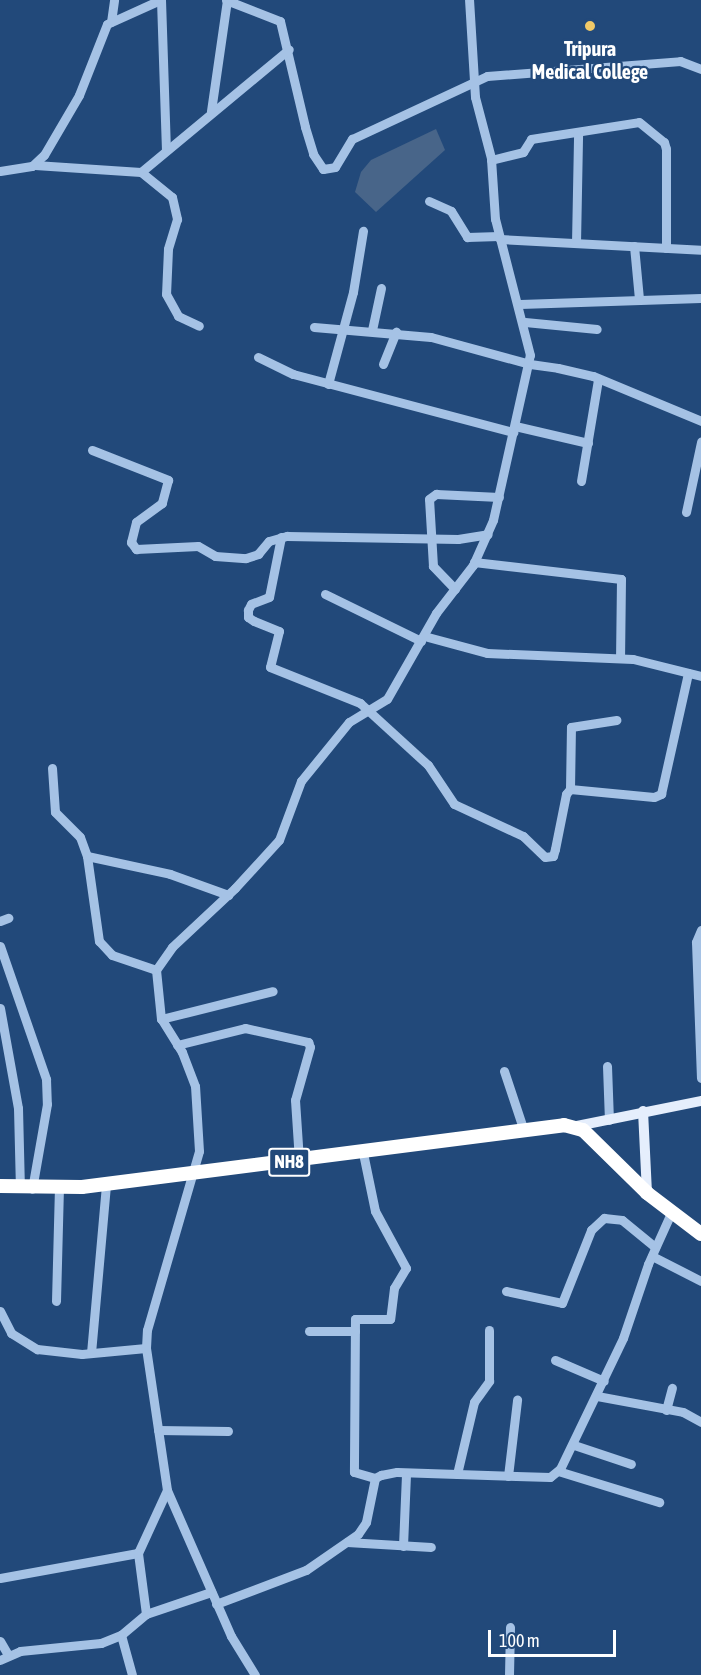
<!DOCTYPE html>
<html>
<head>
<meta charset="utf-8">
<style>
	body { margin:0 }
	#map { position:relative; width:701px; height:1675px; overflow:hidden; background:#22497a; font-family:"Asap Condensed",sans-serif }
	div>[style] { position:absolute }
	.water>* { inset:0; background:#486589 }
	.minor>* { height:9px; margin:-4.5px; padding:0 4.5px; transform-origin:4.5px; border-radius:4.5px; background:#a5c2e5 }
	.major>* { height:10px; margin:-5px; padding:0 5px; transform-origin:5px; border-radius:5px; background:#e5eefc }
	.highway>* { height:14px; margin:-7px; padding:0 7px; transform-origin:7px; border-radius:7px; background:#fff }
	.dots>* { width:16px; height:16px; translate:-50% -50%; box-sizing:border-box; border:3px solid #22497a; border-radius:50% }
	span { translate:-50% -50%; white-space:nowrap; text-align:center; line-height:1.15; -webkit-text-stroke:4.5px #22497a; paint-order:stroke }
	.shield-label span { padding:2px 4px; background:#22497a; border:2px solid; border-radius:4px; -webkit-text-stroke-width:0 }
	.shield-label { font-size:18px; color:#fff; font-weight:700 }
	.poi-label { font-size:20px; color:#fff; font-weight:700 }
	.scale { position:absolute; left:488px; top:1630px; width:128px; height:27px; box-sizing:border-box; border:3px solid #fff; border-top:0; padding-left:8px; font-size:18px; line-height:21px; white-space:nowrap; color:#fff; -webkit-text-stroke:4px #22497a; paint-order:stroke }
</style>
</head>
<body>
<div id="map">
	<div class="water">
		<div style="clip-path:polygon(436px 129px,445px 150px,376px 212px,355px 192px,361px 172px,371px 160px)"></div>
	</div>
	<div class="minor">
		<div style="left:161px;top:0;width:150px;rotate:88.1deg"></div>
		<div style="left:226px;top:0;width:58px;rotate:21.3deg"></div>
		<div style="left:280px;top:21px;width:109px;rotate:76.7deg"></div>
		<div style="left:305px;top:127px;width:28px;rotate:73deg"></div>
		<div style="left:313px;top:154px;width:18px;rotate:56deg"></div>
		<div style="left:323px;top:169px;width:12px;rotate:-9deg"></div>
		<div style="left:335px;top:167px;width:33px;rotate:-59deg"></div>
		<div style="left:352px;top:139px;width:149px;rotate:-25deg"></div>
		<div style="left:487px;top:76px;width:194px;rotate:-4.4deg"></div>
		<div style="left:680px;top:61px;width:22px;rotate:21deg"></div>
		<div style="left:111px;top:22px;width:22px;rotate:-82deg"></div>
		<div style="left:211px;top:111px;width:112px;rotate:-81.8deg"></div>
		<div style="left:491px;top:160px;width:33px;rotate:-14deg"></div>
		<div style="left:523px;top:152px;width:15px;rotate:-58deg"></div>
		<div style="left:531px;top:139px;width:109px;rotate:-8.9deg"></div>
		<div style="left:639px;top:122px;width:32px;rotate:39deg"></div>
		<div style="left:664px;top:142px;width:7px;rotate:74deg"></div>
		<div style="left:666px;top:149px;width:99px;rotate:90deg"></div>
		<div style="left:35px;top:165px;width:106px;rotate:3.8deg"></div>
		<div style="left:141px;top:172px;width:40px;rotate:39deg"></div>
		<div style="left:172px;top:197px;width:23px;rotate:77deg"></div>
		<div style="left:177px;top:219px;width:31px;rotate:107deg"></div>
		<div style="left:168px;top:249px;width:45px;rotate:92.5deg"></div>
		<div style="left:166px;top:294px;width:25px;rotate:61deg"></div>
		<div style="left:178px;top:316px;width:23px;rotate:25deg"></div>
		<div style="left:0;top:171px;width:32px;rotate:-9deg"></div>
		<div style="left:32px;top:166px;width:16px;rotate:-43deg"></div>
		<div style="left:44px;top:155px;width:69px;rotate:-59.7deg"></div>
		<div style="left:79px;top:95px;width:76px;rotate:-68.5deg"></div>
		<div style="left:107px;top:24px;width:58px;rotate:-24.4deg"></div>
		<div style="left:141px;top:172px;width:192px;rotate:-39.7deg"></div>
		<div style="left:429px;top:201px;width:24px;rotate:24deg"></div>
		<div style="left:451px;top:211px;width:31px;rotate:58deg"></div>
		<div style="left:467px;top:237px;width:32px;rotate:-2deg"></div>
		<div style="left:500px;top:239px;width:201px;rotate:3.1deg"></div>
		<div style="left:576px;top:243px;width:109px;rotate:-88.9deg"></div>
		<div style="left:634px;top:246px;width:53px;rotate:84.6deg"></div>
		<div style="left:520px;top:304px;width:181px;rotate:-1.9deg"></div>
		<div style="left:525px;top:322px;width:72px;rotate:5.6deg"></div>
		<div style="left:314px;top:327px;width:117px;rotate:4.9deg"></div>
		<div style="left:431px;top:337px;width:103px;rotate:15.3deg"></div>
		<div style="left:530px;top:364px;width:28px;rotate:8deg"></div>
		<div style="left:558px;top:368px;width:36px;rotate:13deg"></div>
		<div style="left:593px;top:376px;width:117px;rotate:22.6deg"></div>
		<div style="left:372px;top:330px;width:43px;rotate:-77.9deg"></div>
		<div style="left:258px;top:357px;width:39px;rotate:26deg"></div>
		<div style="left:293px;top:374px;width:228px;rotate:14.8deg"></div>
		<div style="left:383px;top:364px;width:35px;rotate:-68deg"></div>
		<div style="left:328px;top:384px;width:95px;rotate:-74.8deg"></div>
		<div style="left:353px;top:292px;width:62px;rotate:-80.7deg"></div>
		<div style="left:515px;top:426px;width:75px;rotate:13.1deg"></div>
		<div style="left:92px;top:450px;width:82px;rotate:21.5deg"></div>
		<div style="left:168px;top:480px;width:24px;rotate:105deg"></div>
		<div style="left:162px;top:503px;width:32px;rotate:144deg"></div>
		<div style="left:136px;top:522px;width:21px;rotate:104deg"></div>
		<div style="left:131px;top:542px;width:9px;rotate:54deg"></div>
		<div style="left:136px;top:549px;width:62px;rotate:-2.8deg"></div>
		<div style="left:198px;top:546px;width:20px;rotate:30deg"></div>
		<div style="left:215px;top:556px;width:31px;rotate:4deg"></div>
		<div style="left:246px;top:558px;width:13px;rotate:-18deg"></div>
		<div style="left:258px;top:554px;width:17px;rotate:-50deg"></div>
		<div style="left:269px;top:541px;width:19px;rotate:-16deg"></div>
		<div style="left:287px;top:536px;width:171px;rotate:1deg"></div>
		<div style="left:458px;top:539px;width:30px;rotate:-9deg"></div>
		<div style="left:581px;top:481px;width:103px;rotate:-80.5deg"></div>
		<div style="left:686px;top:512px;width:72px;rotate:-77.9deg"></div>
		<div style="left:281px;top:537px;width:61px;rotate:101.3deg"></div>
		<div style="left:269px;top:597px;width:19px;rotate:159deg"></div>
		<div style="left:251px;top:604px;width:7px;rotate:117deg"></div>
		<div style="left:248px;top:610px;width:7px;rotate:90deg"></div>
		<div style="left:248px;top:617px;width:7px;rotate:34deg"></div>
		<div style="left:254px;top:621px;width:27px;rotate:22deg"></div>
		<div style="left:279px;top:631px;width:37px;rotate:104deg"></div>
		<div style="left:270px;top:667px;width:97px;rotate:21.8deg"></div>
		<div style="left:360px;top:703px;width:92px;rotate:42.4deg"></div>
		<div style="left:428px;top:765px;width:47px;rotate:56.3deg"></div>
		<div style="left:454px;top:804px;width:76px;rotate:24.9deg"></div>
		<div style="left:523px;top:836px;width:30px;rotate:44deg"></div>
		<div style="left:545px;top:857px;width:8px;rotate:-7deg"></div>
		<div style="left:553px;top:856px;width:7px;rotate:-74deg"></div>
		<div style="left:555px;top:849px;width:56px;rotate:-78.7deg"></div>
		<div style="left:566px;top:794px;width:6px;rotate:-51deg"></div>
		<div style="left:570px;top:789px;width:84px;rotate:5.4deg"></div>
		<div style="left:654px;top:797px;width:8px;rotate:-23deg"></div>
		<div style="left:661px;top:794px;width:124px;rotate:-77.4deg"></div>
		<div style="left:474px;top:562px;width:148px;rotate:6.6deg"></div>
		<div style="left:621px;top:579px;width:79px;rotate:90.7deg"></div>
		<div style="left:455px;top:589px;width:32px;rotate:-134deg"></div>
		<div style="left:433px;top:566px;width:67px;rotate:-93.4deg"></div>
		<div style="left:429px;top:499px;width:9px;rotate:-36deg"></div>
		<div style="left:436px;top:494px;width:63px;rotate:2.7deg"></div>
		<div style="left:325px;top:594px;width:107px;rotate:26.1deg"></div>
		<div style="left:424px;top:636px;width:65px;rotate:15.1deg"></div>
		<div style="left:487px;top:653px;width:146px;rotate:2.4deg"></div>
		<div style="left:633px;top:659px;width:70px;rotate:14deg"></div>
		<div style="left:52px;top:768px;width:44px;rotate:86.1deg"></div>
		<div style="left:55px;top:812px;width:35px;rotate:45deg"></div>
		<div style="left:80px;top:837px;width:20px;rotate:70deg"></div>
		<div style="left:87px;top:856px;width:86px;rotate:82deg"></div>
		<div style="left:99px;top:941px;width:19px;rotate:47deg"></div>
		<div style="left:112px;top:955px;width:46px;rotate:18.8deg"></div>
		<div style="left:570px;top:789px;width:62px;rotate:-89.1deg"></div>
		<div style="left:571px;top:727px;width:46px;rotate:-8.8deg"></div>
		<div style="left:87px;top:856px;width:85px;rotate:12.2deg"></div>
		<div style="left:170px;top:874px;width:62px;rotate:19.9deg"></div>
		<div style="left:0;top:921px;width:9px;rotate:-21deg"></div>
		<div style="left:701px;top:930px;width:13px;rotate:113deg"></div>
		<div style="left:696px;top:942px;width:136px;rotate:87.9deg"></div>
		<div style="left:0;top:946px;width:141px;rotate:70.9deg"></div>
		<div style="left:46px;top:1079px;width:25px;rotate:88deg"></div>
		<div style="left:47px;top:1104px;width:86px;rotate:100deg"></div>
		<div style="left:0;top:1008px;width:102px;rotate:79.8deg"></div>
		<div style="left:18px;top:1108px;width:80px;rotate:88.6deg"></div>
		<div style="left:161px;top:1019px;width:115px;rotate:-14deg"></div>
		<div style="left:177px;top:1045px;width:70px;rotate:-14deg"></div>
		<div style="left:245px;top:1028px;width:65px;rotate:12.5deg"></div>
		<div style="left:308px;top:1042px;width:5px;rotate:68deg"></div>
		<div style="left:310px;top:1047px;width:55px;rotate:105.8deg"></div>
		<div style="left:295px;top:1100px;width:60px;rotate:86.2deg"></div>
		<div style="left:607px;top:1066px;width:54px;rotate:87.9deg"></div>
		<div style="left:504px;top:1071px;width:63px;rotate:71.6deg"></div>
		<div style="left:363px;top:1153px;width:59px;rotate:78.3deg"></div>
		<div style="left:375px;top:1211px;width:65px;rotate:61.5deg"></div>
		<div style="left:406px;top:1268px;width:23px;rotate:121deg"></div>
		<div style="left:394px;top:1288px;width:31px;rotate:97deg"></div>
		<div style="left:390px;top:1319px;width:35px;rotate:180deg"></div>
		<div style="left:355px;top:1319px;width:153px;rotate:90.4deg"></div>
		<div style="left:354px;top:1472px;width:22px;rotate:16deg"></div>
		<div style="left:652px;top:1256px;width:55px;rotate:27deg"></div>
		<div style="left:506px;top:1291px;width:57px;rotate:12.1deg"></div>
		<div style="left:562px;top:1303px;width:79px;rotate:-68.3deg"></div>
		<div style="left:591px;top:1230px;width:18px;rotate:-43deg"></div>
		<div style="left:604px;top:1218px;width:18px;rotate:6deg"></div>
		<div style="left:622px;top:1220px;width:43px;rotate:39.3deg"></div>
		<div style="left:56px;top:1301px;width:112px;rotate:-88.5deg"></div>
		<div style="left:0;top:1311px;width:25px;rotate:63deg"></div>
		<div style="left:11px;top:1333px;width:31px;rotate:32deg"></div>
		<div style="left:37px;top:1349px;width:45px;rotate:6.3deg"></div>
		<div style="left:82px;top:1354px;width:64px;rotate:-5.4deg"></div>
		<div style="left:309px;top:1331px;width:46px"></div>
		<div style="left:91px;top:1353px;width:170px;rotate:-84.9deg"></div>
		<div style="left:555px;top:1360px;width:53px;rotate:23.2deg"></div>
		<div style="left:597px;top:1396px;width:87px;rotate:10.5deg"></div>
		<div style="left:683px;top:1412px;width:21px;rotate:29deg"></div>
		<div style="left:666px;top:1410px;width:23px;rotate:-75deg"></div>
		<div style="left:158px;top:1430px;width:70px;rotate:0.8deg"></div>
		<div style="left:574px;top:1445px;width:60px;rotate:18.4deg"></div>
		<div style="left:558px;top:1471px;width:106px;rotate:17.1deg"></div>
		<div style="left:457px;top:1474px;width:74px;rotate:-76.7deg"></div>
		<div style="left:474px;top:1402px;width:26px;rotate:-54deg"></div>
		<div style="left:489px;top:1381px;width:51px;rotate:-90deg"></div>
		<div style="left:508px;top:1476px;width:77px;rotate:-83.2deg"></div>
		<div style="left:347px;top:1542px;width:84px;rotate:3.4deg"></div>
		<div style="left:403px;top:1546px;width:73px;rotate:-87.6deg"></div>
		<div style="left:0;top:1578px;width:140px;rotate:-10.3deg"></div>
		<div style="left:216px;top:1604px;width:96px;rotate:-20.7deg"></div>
		<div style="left:306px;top:1570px;width:63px;rotate:-34.7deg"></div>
		<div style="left:358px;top:1534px;width:14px;rotate:-56deg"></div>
		<div style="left:366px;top:1522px;width:45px;rotate:-78.4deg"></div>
		<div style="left:375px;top:1478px;width:7px;rotate:-27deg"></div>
		<div style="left:381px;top:1475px;width:16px;rotate:-11deg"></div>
		<div style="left:397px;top:1472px;width:153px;rotate:1.9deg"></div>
		<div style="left:550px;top:1477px;width:13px;rotate:-39deg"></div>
		<div style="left:560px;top:1469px;width:145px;rotate:-64.3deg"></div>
		<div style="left:623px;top:1338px;width:78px;rotate:-71.3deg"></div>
		<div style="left:648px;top:1264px;width:56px;rotate:-65.7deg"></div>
		<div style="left:146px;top:1614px;width:62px;rotate:-97.5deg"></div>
		<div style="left:138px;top:1553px;width:69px;rotate:-65.3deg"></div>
		<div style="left:121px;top:1635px;width:41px;rotate:74.6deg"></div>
		<div style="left:0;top:1641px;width:16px;rotate:60deg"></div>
		<div style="left:0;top:1660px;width:22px;rotate:-24deg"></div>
		<div style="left:20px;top:1651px;width:81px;rotate:-5.6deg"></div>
		<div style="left:101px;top:1643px;width:22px;rotate:-22deg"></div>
		<div style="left:121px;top:1635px;width:33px;rotate:-40deg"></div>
		<div style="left:146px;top:1614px;width:69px;rotate:-18.7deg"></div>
		<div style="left:255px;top:1675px;width:46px;rotate:-121.6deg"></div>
		<div style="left:231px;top:1636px;width:159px;rotate:-113.7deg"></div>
		<div style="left:167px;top:1490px;width:144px;rotate:-98.4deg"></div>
		<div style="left:146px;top:1348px;width:18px;rotate:-87deg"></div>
		<div style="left:147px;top:1330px;width:186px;rotate:-73.8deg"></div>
		<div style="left:199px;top:1151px;width:65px;rotate:-93.5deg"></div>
		<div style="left:195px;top:1086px;width:36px;rotate:-111deg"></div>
		<div style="left:182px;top:1052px;width:39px;rotate:-122deg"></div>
		<div style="left:161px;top:1019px;width:49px;rotate:-95.8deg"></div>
		<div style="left:156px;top:970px;width:28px;rotate:-55deg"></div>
		<div style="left:172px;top:947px;width:86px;rotate:-43.1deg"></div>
		<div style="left:235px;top:888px;width:65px;rotate:-47.5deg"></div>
		<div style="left:279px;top:840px;width:63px;rotate:-69.6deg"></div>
		<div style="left:301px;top:781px;width:76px;rotate:-50.9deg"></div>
		<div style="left:349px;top:722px;width:44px;rotate:-31.2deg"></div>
		<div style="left:387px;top:699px;width:99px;rotate:-60.3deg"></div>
		<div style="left:436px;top:613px;width:61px;rotate:-52.4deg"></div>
		<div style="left:473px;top:565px;width:49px;rotate:-66deg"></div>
		<div style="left:493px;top:520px;width:169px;rotate:-77.4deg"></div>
		<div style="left:530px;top:355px;width:140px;rotate:-104.4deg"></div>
		<div style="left:495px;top:219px;width:61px;rotate:-93.8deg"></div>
		<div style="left:491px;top:158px;width:63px;rotate:-104.7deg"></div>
		<div style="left:475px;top:97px;width:97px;rotate:-93.5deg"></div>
		<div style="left:509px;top:1675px;width:48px;rotate:-88.8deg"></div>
	</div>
	<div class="major">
		<div style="left:643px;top:1111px;width:82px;rotate:87.2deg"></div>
		<div style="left:577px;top:1126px;width:126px;rotate:-11.4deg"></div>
	</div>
	<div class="highway">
		<div style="left:0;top:1186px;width:82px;rotate:0.7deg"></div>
		<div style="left:82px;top:1187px;width:486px;rotate:-7.3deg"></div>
		<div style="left:564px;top:1125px;width:20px;rotate:15deg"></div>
		<div style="left:583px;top:1130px;width:90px;rotate:44.5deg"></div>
		<div style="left:647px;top:1193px;width:68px;rotate:37.2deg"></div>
	</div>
	<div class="dots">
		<div style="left:590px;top:26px;background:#f0c968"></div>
	</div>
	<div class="shield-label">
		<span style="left:289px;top:1162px">NH8</span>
	</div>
	<div class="poi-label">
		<span style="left:590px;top:60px">Tripura<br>Medical College</span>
	</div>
	<div class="scale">100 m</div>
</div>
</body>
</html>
